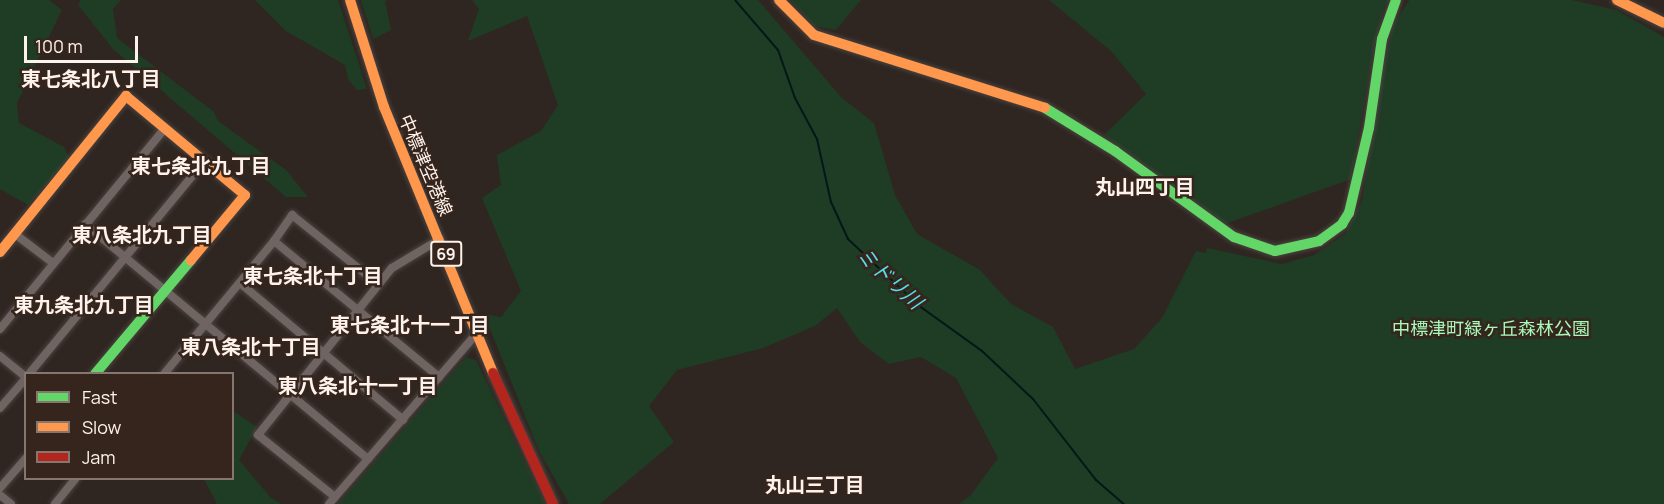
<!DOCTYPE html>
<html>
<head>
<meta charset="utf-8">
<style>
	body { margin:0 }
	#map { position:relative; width:1664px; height:504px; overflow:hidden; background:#2f2622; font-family:Manrope,"Noto Sans JP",sans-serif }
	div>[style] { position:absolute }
	.green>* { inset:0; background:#1f3c25 }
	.stream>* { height:2px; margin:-1px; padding:0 1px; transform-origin:1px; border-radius:1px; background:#041719 }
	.roads { filter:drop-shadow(0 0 2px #4b433f) drop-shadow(0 0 2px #4b433f) }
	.street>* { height:8px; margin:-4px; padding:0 4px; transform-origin:4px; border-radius:4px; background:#6f6462 }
	.fast>* { height:10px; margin:-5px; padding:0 5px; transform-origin:5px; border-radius:5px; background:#63d668 }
	.slow>* { height:10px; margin:-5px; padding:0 5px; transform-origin:5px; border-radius:5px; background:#ff974d }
	.jam>* { height:10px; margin:-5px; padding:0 5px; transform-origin:5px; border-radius:5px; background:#b3261e }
	span { translate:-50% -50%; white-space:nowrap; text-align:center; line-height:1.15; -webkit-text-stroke:5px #35251c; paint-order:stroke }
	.shield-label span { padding:2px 4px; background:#35251c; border:2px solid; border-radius:4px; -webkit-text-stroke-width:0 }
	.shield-label { font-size:16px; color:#fef2ec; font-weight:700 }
	.street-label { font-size:18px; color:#fef2ec }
	.park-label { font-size:18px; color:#a6f9b9 }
	.neighbourhood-label { font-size:20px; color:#fef2ec; font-weight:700 }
	.water-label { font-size:20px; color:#53deeb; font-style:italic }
	.legend { position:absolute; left:24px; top:372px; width:210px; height:108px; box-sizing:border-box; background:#35251c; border:2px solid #85776f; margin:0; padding:8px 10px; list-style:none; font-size:18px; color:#fef2ec }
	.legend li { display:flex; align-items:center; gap:12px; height:30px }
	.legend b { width:30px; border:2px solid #85776f }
	.scale { position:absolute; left:24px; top:36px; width:114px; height:27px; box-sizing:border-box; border:3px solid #fef2ec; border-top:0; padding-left:8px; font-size:18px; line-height:21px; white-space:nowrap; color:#fef2ec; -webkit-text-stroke:4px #35251c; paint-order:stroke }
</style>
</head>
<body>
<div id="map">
	<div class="green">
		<div style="clip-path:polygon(0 0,49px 0,62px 10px,17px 103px,19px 123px,64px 147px,70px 159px,28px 205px,0 189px)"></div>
		<div style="clip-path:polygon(81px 0,121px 0,113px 9px,117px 38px,214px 112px,218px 121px,286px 170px,308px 197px,286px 197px,113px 49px,78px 5px)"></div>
		<div style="clip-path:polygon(255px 0,338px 0,367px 89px,357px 90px,348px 79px,345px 65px,286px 31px)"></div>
		<div style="clip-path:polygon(361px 0,389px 0,385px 1px,391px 30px,373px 39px)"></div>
		<div style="clip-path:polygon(472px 0,758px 0,842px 98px,874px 123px,895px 195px,917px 234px,980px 270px,1011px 304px,1053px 327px,1075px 369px,1134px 349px,1162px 318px,1196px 251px,1206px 253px,1207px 248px,1282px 264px,1314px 255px,1345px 234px,1362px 201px,1381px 77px,1393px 26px,1409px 0,1572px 0,1616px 10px,1664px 37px,1664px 504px,959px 504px,971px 495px,998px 458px,956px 378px,921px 357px,889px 364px,860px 342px,837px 308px,815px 326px,763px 348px,677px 370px,649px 406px,674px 442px,600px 504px,569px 504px,539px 451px,484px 314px,501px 317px,521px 291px,482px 198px,501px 185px,497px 155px,541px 131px,558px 105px,527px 16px,468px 41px,479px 9px)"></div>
		<div style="clip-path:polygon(790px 0,861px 0,836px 30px,814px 26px)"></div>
		<div style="clip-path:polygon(1049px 0,1390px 0,1384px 7px,1372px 57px,1351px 179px,1225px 224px,1104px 135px,1146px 94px,1111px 51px)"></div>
		<div style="clip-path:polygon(466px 357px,476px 360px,545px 504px,338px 504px)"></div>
		<div style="clip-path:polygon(233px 411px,257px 427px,239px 460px,271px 498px,282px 504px,217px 504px,204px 479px,232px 478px)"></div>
	</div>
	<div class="stream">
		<div style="left:735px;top:0;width:66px;rotate:49.3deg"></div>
		<div style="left:778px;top:50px;width:51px;rotate:70.5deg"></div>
		<div style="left:795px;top:98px;width:47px;rotate:61.8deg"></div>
		<div style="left:817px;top:139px;width:65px;rotate:77.5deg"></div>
		<div style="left:831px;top:202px;width:41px;rotate:65.3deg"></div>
		<div style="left:848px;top:239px;width:96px;rotate:43.3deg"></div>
		<div style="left:918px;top:305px;width:79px;rotate:35.7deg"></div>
		<div style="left:982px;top:351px;width:70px;rotate:43.3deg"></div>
		<div style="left:1033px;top:399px;width:103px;rotate:52.1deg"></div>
		<div style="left:1096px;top:480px;width:37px;rotate:41deg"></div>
	</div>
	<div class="roads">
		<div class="street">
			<div style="left:85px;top:224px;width:368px;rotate:39.7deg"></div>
			<div style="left:15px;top:234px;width:48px;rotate:37.3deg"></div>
			<div style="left:274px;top:241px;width:32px;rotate:-55deg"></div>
			<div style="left:292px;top:215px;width:110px;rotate:38.7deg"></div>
			<div style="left:240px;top:283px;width:213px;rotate:40deg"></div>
			<div style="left:0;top:329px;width:259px;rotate:-50.6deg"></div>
			<div style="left:0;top:356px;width:33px;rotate:39deg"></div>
			<div style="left:29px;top:374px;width:275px;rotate:-50.5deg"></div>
			<div style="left:164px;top:374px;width:173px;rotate:-50.4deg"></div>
			<div style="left:274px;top:241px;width:214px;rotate:39.5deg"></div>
			<div style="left:0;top:408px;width:40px;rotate:-49deg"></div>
			<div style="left:0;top:488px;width:40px;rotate:-49deg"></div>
			<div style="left:0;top:495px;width:14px;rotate:39deg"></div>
			<div style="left:335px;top:497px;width:99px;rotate:-141.2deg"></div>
			<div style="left:258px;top:435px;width:214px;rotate:-51.3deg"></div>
			<div style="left:392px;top:268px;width:56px;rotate:-31.1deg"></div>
			<div style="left:55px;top:504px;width:33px;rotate:-51deg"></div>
			<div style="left:329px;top:504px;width:226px;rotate:-49.1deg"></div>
		</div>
		<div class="fast">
			<div style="left:1045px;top:108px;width:82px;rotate:31.6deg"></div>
			<div style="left:1115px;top:151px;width:147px;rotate:35.9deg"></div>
			<div style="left:1234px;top:237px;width:43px;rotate:18.9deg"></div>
			<div style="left:1275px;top:251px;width:45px;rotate:-12.8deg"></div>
			<div style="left:1319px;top:241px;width:29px;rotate:-36deg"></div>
			<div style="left:1342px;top:224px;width:13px;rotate:-58deg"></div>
			<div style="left:1349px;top:213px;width:87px;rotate:-76.8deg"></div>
			<div style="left:1369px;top:128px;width:90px;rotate:-81.7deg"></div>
			<div style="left:1382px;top:39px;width:41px;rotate:-70.3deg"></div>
			<div style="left:95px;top:374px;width:149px;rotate:-49.9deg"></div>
		</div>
		<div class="slow">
			<div style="left:350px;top:0;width:112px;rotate:72.4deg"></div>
			<div style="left:384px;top:107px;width:287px;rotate:67.7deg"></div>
			<div style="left:779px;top:0;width:49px;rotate:45deg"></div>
			<div style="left:814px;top:35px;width:242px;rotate:17.5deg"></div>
			<div style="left:1617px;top:0;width:52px;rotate:26.1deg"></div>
			<div style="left:0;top:252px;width:201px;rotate:-51.1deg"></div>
			<div style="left:126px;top:96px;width:155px;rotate:39.8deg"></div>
			<div style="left:245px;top:195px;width:85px;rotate:129.7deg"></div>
		</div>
		<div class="jam">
			<div style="left:493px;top:373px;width:144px;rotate:65.4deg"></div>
		</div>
	</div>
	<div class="shield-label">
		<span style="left:446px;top:254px">69</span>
	</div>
	<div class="street-label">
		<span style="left:426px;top:165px;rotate:67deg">中標津空港線</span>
	</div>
	<div class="park-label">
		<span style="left:1491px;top:328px">中標津町緑ヶ丘森林公園</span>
	</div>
	<div class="neighbourhood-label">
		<span style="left:91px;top:78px">東七条北八丁目</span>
		<span style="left:201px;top:165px">東七条北九丁目</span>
		<span style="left:1145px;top:186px">丸山四丁目</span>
		<span style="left:142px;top:234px">東八条北九丁目</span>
		<span style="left:313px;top:275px">東七条北十丁目</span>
		<span style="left:84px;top:304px">東九条北九丁目</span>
		<span style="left:410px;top:324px">東七条北十一丁目</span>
		<span style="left:251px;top:346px">東八条北十丁目</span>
		<span style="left:358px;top:385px">東八条北十一丁目</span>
		<span style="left:815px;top:484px">丸山三丁目</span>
	</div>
	<div class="water-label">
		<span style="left:890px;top:278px;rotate:42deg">ミドリ川</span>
	</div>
	<ul class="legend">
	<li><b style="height:8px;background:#63d668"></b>Fast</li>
	<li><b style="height:8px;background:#ff974d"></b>Slow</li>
	<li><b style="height:8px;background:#b3261e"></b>Jam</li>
	</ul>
	<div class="scale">100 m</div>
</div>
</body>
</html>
